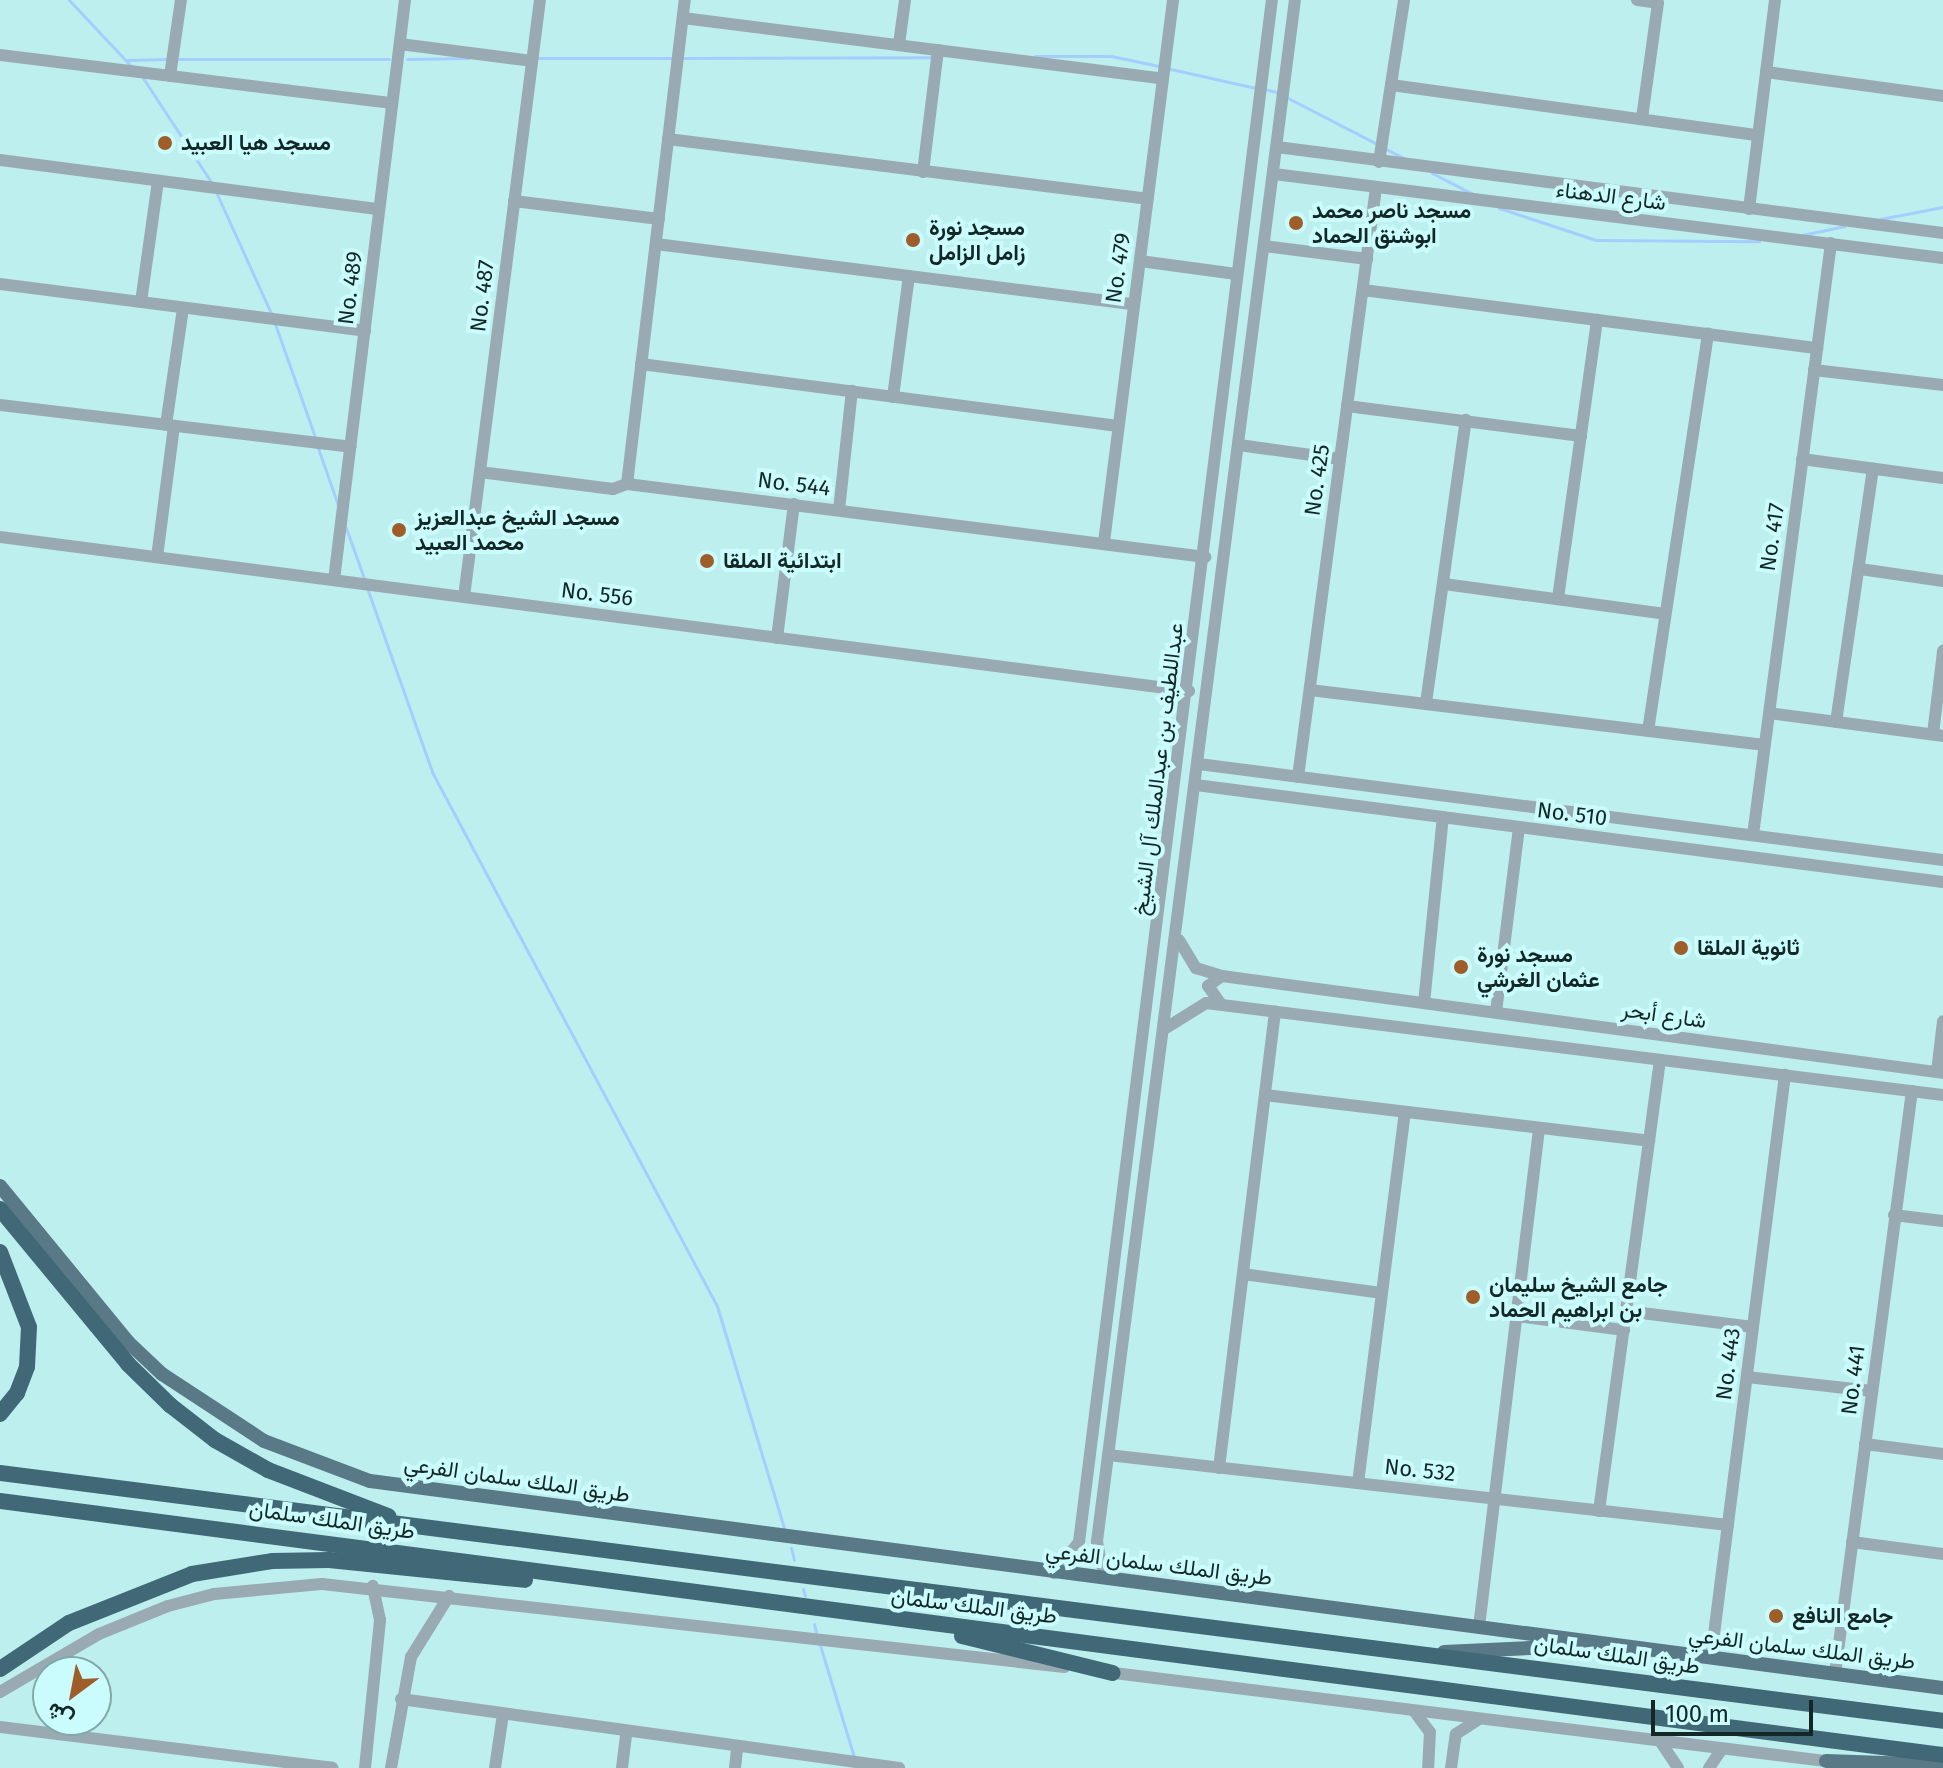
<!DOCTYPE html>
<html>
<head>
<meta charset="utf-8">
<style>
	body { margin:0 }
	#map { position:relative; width:1943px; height:1768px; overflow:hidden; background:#beefef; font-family:"Fira Sans",Vazirmatn,sans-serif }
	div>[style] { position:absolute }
	.stream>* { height:3px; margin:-1.5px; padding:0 1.5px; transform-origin:1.5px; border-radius:1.5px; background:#a5cdfe }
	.minor>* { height:12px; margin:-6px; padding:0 6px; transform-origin:6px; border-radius:6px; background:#99aab2 }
	.major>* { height:14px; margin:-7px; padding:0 7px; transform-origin:7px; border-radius:7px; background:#597987 }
	.highway>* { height:16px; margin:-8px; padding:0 8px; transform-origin:8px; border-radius:8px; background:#416877 }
	.dots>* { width:22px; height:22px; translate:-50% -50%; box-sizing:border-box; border:4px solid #cbfcfd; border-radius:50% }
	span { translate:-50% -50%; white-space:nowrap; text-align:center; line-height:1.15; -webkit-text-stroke:8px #cbfcfd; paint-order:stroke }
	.poi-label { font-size:22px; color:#142727; font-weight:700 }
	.left { translate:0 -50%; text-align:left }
	.street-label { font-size:22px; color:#142727 }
	.north { position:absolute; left:32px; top:1656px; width:80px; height:80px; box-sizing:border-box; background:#cbfcfd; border:2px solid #82a7a7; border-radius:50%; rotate:212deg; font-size:22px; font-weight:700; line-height:32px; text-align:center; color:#142727 }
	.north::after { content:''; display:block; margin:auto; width:28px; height:36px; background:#9f5d2a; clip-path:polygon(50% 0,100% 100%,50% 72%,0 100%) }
	.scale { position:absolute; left:1651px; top:1700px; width:162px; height:36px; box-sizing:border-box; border:4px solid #142727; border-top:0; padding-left:10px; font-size:24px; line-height:28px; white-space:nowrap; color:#142727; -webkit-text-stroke:6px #cbfcfd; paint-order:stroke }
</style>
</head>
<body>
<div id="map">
	<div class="stream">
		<div style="left:69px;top:0;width:92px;rotate:46.8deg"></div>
		<div style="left:1035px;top:56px;width:76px"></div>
		<div style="left:1111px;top:56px;width:49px;rotate:11.8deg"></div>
		<div style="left:535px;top:58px;width:141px"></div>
		<div style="left:683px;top:58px;width:249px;rotate:-0.2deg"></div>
		<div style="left:177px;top:59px;width:212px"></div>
		<div style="left:407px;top:59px;width:61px;rotate:-0.9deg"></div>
		<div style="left:126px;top:60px;width:43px;rotate:-1.3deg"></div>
		<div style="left:1166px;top:68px;width:92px;rotate:12.5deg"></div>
		<div style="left:143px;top:78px;width:124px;rotate:56.8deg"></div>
		<div style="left:1264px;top:89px;width:16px;rotate:14deg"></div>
		<div style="left:1286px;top:97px;width:105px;rotate:27.3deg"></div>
		<div style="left:1386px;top:149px;width:20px;rotate:27deg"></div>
		<div style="left:1432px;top:173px;width:44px;rotate:27.1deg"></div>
		<div style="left:216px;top:192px;width:133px;rotate:65.6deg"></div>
		<div style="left:1499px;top:208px;width:102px;rotate:18.3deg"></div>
		<div style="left:1596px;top:240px;width:163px;rotate:0.4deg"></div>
		<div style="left:1880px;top:219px;width:64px;rotate:-10.8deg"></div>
		<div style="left:1802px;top:235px;width:44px;rotate:-11.8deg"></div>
		<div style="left:275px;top:324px;width:120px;rotate:70.5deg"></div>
		<div style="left:318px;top:448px;width:60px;rotate:70.7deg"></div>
		<div style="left:346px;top:528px;width:56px;rotate:70.3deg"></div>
		<div style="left:367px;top:588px;width:195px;rotate:70.5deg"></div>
		<div style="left:432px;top:772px;width:605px;rotate:61.91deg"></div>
		<div style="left:717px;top:1306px;width:232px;rotate:73.2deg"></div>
		<div style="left:791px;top:1548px;width:12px;rotate:76deg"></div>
		<div style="left:803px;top:1589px;width:7px;rotate:74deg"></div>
		<div style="left:814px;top:1624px;width:8px;rotate:76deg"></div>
		<div style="left:820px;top:1645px;width:117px;rotate:73.1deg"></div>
	</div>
	<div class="minor">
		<div style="left:1637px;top:0;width:21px;rotate:8deg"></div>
		<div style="left:1658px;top:3px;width:117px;rotate:97.9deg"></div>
		<div style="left:683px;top:18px;width:482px;rotate:7.2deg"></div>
		<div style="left:400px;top:44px;width:133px;rotate:7.3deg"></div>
		<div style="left:899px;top:44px;width:44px;rotate:-82.2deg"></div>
		<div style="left:0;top:55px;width:395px;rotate:7deg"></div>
		<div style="left:1766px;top:72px;width:179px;rotate:7.7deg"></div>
		<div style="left:170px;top:76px;width:77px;rotate:-81.8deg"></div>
		<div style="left:1391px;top:85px;width:370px;rotate:7.8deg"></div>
		<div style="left:668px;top:139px;width:483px;rotate:7.1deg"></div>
		<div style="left:1277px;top:147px;width:672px;rotate:7.36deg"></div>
		<div style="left:0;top:160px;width:382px;rotate:7.4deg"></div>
		<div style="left:1379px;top:162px;width:164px;rotate:-81.2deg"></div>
		<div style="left:923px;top:172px;width:123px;rotate:-83deg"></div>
		<div style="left:1274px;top:174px;width:674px;rotate:7.16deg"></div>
		<div style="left:514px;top:201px;width:146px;rotate:7.1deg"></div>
		<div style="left:1749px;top:209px;width:211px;rotate:-82.9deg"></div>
		<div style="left:656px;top:244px;width:481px;rotate:7.2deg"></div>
		<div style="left:1264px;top:246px;width:104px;rotate:7.2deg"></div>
		<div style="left:1140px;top:261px;width:97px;rotate:7.7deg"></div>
		<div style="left:0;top:284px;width:368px;rotate:7.3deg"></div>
		<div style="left:1363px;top:290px;width:458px;rotate:7.3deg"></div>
		<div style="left:141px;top:302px;width:122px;rotate:-82deg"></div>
		<div style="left:641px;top:364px;width:481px;rotate:7.4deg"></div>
		<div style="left:1814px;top:370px;width:130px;rotate:6.6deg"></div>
		<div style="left:893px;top:397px;width:122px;rotate:-82.5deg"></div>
		<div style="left:0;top:405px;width:353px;rotate:6.8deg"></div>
		<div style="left:1347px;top:406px;width:236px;rotate:7.3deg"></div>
		<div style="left:166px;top:425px;width:118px;rotate:-81.7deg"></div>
		<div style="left:1239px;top:445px;width:102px;rotate:7.9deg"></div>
		<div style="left:1802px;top:459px;width:142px;rotate:7.7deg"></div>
		<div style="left:480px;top:472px;width:134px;rotate:7.3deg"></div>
		<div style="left:613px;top:489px;width:15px;rotate:-20deg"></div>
		<div style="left:627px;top:484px;width:583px;rotate:7.2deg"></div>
		<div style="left:627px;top:484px;width:487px;rotate:-83.2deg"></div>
		<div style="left:839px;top:510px;width:120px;rotate:-83.8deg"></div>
		<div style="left:0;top:537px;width:1199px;rotate:7.38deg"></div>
		<div style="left:1104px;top:542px;width:546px;rotate:-82.74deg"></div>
		<div style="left:157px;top:557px;width:132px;rotate:-82.6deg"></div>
		<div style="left:1860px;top:569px;width:84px;rotate:8.2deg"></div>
		<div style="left:334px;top:580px;width:584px;rotate:-83.02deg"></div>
		<div style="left:1444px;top:584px;width:223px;rotate:7.7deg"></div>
		<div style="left:464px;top:597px;width:602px;rotate:-82.75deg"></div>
		<div style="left:1558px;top:598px;width:281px;rotate:-82deg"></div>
		<div style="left:777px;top:638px;width:135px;rotate:-82.8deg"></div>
		<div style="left:1310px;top:690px;width:458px;rotate:6.9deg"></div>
		<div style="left:1426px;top:703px;width:286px;rotate:-82deg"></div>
		<div style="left:1769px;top:713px;width:176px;rotate:7.5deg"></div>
		<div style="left:1836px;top:722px;width:256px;rotate:-81.7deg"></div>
		<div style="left:1648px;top:731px;width:402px;rotate:-81.4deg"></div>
		<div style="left:1933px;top:734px;width:84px;rotate:-83.1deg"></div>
		<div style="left:1199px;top:764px;width:750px;rotate:7.35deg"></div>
		<div style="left:1298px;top:777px;width:594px;rotate:-82.46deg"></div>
		<div style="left:1196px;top:785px;width:753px;rotate:7.4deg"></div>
		<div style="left:1753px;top:835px;width:597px;rotate:-82.49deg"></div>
		<div style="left:1179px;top:940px;width:33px;rotate:59deg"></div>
		<div style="left:1196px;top:968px;width:27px;rotate:17deg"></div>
		<div style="left:1222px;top:976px;width:727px;rotate:7.66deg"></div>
		<div style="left:1220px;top:1003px;width:21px;rotate:-125deg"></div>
		<div style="left:1208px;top:986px;width:17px;rotate:-36deg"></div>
		<div style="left:1424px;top:1003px;width:187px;rotate:-84.2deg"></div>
		<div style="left:1496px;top:1012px;width:186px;rotate:-82.9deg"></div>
		<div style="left:1166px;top:1028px;width:47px;rotate:-32deg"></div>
		<div style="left:1206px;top:1003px;width:743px;rotate:7.12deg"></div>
		<div style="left:1937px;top:1072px;width:51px;rotate:-83.3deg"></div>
		<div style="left:1265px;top:1095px;width:387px;rotate:6.8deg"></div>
		<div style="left:1894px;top:1215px;width:49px;rotate:7deg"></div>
		<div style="left:1243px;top:1274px;width:139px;rotate:7.8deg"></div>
		<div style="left:1626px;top:1311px;width:128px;rotate:7.2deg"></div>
		<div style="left:1517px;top:1316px;width:108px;rotate:7.5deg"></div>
		<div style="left:1747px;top:1377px;width:126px;rotate:6.4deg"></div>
		<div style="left:1865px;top:1444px;width:79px;rotate:7.3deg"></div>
		<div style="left:1108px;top:1455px;width:624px;rotate:6.44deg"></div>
		<div style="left:1219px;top:1468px;width:460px;rotate:-83deg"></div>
		<div style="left:1358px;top:1483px;width:374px;rotate:-82.8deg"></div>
		<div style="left:1599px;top:1511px;width:455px;rotate:-82.3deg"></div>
		<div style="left:1852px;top:1542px;width:92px;rotate:7.5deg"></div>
		<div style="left:1054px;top:1573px;width:40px;rotate:-51deg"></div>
		<div style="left:1079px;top:1542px;width:1554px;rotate:-82.87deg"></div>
		<div style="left:1118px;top:1580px;width:23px;rotate:-137deg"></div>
		<div style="left:1101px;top:1564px;width:23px;rotate:-100deg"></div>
		<div style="left:1097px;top:1541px;width:1554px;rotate:-82.68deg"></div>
		<div style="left:1479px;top:1627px;width:502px;rotate:-83.13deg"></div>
		<div style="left:1711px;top:1658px;width:588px;rotate:-82.77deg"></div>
		<div style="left:1106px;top:1672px;width:734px;rotate:7.05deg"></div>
		<div style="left:1835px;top:1674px;width:588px;rotate:-82.48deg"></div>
		<div style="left:0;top:1692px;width:115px;rotate:-30.4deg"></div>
		<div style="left:99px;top:1634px;width:74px;rotate:-22.1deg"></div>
		<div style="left:168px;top:1606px;width:48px;rotate:-14.6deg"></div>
		<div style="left:214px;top:1594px;width:108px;rotate:-5.3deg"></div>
		<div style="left:322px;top:1584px;width:747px;rotate:6.38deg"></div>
		<div style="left:401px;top:1699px;width:503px;rotate:7.89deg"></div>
		<div style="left:1414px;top:1711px;width:26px;rotate:53deg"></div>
		<div style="left:1430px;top:1732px;width:36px;rotate:93deg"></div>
		<div style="left:0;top:1727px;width:335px;rotate:7deg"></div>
		<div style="left:1660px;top:1741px;width:32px;rotate:56deg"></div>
		<div style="left:365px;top:1768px;width:149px;rotate:-84.2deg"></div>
		<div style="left:380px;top:1620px;width:35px;rotate:-102deg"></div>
		<div style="left:391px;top:1768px;width:113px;rotate:-79.8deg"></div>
		<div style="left:411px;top:1657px;width:72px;rotate:-58.1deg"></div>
		<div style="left:495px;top:1768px;width:55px;rotate:-81.6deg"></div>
		<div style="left:622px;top:1768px;width:34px;rotate:-83deg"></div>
		<div style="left:735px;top:1768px;width:19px;rotate:-84deg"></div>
		<div style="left:1451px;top:1768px;width:34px;rotate:-82deg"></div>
		<div style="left:1456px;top:1734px;width:27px;rotate:-33deg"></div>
		<div style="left:1709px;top:1768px;width:23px;rotate:-56deg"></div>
	</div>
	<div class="major">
		<div style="left:0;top:1186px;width:202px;rotate:50.6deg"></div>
		<div style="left:128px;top:1342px;width:47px;rotate:43.3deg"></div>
		<div style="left:162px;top:1374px;width:122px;rotate:33.3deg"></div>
		<div style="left:264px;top:1441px;width:113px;rotate:20.7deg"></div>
		<div style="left:370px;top:1481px;width:1587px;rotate:7.5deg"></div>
		<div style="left:1444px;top:1652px;width:127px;rotate:-2.7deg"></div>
		<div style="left:1826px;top:1761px;width:117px;rotate:2deg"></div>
	</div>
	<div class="highway">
		<div style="left:0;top:1209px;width:201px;rotate:50.4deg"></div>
		<div style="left:128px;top:1364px;width:59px;rotate:44.3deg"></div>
		<div style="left:170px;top:1405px;width:57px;rotate:37.9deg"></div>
		<div style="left:215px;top:1440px;width:61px;rotate:29.5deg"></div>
		<div style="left:268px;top:1470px;width:129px;rotate:21deg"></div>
		<div style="left:0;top:1252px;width:80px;rotate:68.9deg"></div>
		<div style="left:29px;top:1327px;width:40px;rotate:92.9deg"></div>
		<div style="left:27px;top:1367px;width:28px;rotate:111deg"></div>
		<div style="left:17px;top:1393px;width:27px;rotate:129deg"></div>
		<div style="left:0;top:1473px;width:1959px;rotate:7.27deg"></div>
		<div style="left:0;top:1501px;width:1960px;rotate:7.45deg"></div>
		<div style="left:962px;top:1636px;width:155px;rotate:13.8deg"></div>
		<div style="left:0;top:1669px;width:83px;rotate:-33.7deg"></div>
		<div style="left:69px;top:1623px;width:132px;rotate:-21.7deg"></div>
		<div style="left:192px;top:1574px;width:81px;rotate:-9.2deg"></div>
		<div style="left:272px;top:1561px;width:57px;rotate:-1deg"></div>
		<div style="left:329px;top:1560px;width:197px;rotate:5.8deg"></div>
	</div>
	<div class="dots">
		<div style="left:165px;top:143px;background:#9f5d2a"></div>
		<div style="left:1296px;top:223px;background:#9f5d2a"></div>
		<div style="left:913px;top:240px;background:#9f5d2a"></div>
		<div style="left:399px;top:530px;background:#9f5d2a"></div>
		<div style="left:707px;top:561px;background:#9f5d2a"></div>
		<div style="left:1681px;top:948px;background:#9f5d2a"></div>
		<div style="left:1461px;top:967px;background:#9f5d2a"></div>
		<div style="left:1473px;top:1297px;background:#9f5d2a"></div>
		<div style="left:1776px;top:1616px;background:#9f5d2a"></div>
	</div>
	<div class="poi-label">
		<span class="left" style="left:181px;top:143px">مسجد هيا العبيد</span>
		<span class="left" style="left:1312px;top:223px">مسجد ناصر محمد<br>ابوشنق الحماد</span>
		<span class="left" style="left:929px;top:240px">مسجد نورة<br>زامل الزامل</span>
		<span class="left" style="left:415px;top:530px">مسجد الشيخ عبدالعزيز<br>محمد العبيد</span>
		<span class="left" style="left:723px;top:561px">ابتدائية الملقا</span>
		<span class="left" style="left:1697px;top:948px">ثانوية الملقا</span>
		<span class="left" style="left:1477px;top:967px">مسجد نورة<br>عثمان الغرشي</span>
		<span class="left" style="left:1489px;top:1297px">جامع الشيخ سليمان<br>بن ابراهيم الحماد</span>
		<span class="left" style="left:1792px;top:1616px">جامع النافع</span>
	</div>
	<div class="street-label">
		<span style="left:1611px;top:196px;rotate:7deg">شارع الدهناء</span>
		<span style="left:1118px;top:268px;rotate:-82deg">No. 479</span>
		<span style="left:350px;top:288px;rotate:-83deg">No. 489</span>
		<span style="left:482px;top:296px;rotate:-83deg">No. 487</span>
		<span style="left:1317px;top:480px;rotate:-82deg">No. 425</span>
		<span style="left:794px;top:484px;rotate:7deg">No. 544</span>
		<span style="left:1772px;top:537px;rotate:-82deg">No. 417</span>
		<span style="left:597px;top:594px;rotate:7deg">No. 556</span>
		<span style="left:1158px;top:769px;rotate:-83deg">عبداللطيف بن عبدالملك آل الشيخ</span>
		<span style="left:1572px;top:814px;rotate:7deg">No. 510</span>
		<span style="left:1664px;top:1015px;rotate:8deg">شارع أبحر</span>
		<span style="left:1728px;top:1364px;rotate:-83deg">No. 443</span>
		<span style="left:1853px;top:1380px;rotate:-83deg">No. 441</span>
		<span style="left:1420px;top:1470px;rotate:6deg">No. 532</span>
		<span style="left:517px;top:1479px;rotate:8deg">طريق الملك سلمان الفرعي</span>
		<span style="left:332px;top:1520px;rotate:8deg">طريق الملك سلمان</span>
		<span style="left:1159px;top:1564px;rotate:7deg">طريق الملك سلمان الفرعي</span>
		<span style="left:974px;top:1606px;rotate:7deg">طريق الملك سلمان</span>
		<span style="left:1802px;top:1648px;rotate:7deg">طريق الملك سلمان الفرعي</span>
		<span style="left:1617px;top:1655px;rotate:8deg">طريق الملك سلمان</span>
	</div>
	<div class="north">ش</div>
	<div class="scale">100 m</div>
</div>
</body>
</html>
